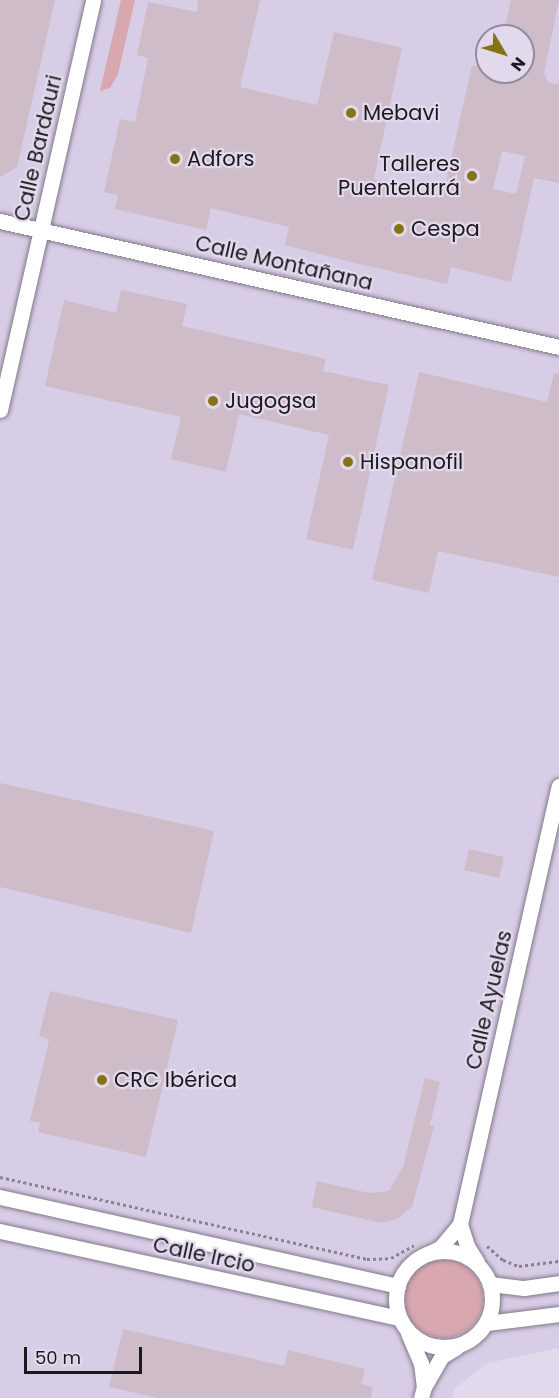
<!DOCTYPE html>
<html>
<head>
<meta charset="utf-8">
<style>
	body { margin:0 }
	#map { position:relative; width:559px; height:1398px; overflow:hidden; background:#e2daec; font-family:Poppins,sans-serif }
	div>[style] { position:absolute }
	.built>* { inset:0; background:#d8cde6 }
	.green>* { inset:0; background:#d8a7b0 }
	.round { border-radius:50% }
	.building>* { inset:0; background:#cebcc8 }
	.path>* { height:3px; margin-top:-1.5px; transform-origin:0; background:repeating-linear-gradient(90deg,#898390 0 3px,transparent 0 6px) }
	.roads { filter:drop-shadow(0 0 2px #81798a) drop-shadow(0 0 2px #81798a) }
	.street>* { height:15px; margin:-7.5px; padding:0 7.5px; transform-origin:7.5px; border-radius:7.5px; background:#fff }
	.street>.ring { margin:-7.5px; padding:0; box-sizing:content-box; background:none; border:15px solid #fff; border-radius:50% }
	.dots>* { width:16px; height:16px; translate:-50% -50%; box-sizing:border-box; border:3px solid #e2daec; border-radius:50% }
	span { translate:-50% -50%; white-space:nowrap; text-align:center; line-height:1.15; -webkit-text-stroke:4.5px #e2daec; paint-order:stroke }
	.poi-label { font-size:21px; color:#1b181e }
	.left { translate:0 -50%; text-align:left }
	.right { translate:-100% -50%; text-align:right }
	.street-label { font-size:21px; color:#1b181e }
	.north { position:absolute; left:475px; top:24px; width:60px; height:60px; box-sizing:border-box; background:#e2daec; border:2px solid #928c9a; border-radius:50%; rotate:128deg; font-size:16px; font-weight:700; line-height:24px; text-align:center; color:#1b181e }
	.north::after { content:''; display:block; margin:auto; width:21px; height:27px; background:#867315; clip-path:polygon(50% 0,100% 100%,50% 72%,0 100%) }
	.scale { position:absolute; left:24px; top:1347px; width:118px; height:27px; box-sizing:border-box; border:3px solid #1b181e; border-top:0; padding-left:8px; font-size:18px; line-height:21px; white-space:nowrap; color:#1b181e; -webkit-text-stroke:4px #e2daec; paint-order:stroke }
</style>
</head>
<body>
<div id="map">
	<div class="built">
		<div style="clip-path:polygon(evenodd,0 0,559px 0,559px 1348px,488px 1363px,455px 1388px,452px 1398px,0 1398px,0 0,487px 36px,523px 36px,523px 72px,487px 72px,487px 36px)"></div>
	</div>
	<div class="green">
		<div style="clip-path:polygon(121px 0,135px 0,118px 74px,110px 88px,100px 91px)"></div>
		<div class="round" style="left:405px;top:1260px;width:78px;height:78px"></div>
	</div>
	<div class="building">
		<div style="clip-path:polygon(0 0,55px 0,17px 167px,0 177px)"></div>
		<div style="clip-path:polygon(evenodd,198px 0,260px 0,240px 87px,317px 105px,334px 32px,402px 48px,374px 179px,443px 195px,472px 65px,487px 69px,487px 72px,523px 77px,523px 36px,503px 36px,511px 0,559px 0,544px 73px,548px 82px,559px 85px,559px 183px,534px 178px,511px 282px,451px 267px,447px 284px,355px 263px,285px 245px,289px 227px,211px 208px,206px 230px,115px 209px,118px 195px,104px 192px,120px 119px,135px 122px,148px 58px,137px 55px,148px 2px,197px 12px,198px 0,502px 151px,525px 156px,516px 194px,493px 189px,502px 151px)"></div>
		<div style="clip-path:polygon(121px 290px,187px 304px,182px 326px,326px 359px,323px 371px,389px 385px,353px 550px,306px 539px,329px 435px,239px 414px,226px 472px,171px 459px,181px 417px,45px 386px,64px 300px,116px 313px)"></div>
		<div style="clip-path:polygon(419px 372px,547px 402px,554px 373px,559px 373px,559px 577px,438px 551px,429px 593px,372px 580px)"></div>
		<div style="clip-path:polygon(0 783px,214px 831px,191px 933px,0 887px)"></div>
		<div style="clip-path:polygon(469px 849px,504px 857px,499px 878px,464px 870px)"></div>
		<div style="clip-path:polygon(50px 991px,178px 1020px,146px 1157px,38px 1132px,40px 1123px,30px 1121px,49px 1040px,39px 1036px)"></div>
		<div style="clip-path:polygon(425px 1078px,440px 1082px,430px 1125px,434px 1126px,412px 1207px,397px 1219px,381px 1223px,312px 1207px,317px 1181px,369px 1193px,389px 1191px,403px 1167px)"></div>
		<div style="clip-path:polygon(123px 1329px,284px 1366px,288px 1350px,365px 1369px,361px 1384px,373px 1387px,371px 1398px,158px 1398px,109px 1387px)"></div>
	</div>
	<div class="path">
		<div style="left:0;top:1177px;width:376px;rotate:12.6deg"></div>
		<div style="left:367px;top:1259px;width:24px;rotate:-2deg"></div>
		<div style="left:391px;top:1258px;width:26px;rotate:-29deg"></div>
		<div style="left:487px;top:1246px;width:21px;rotate:41deg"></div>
		<div style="left:503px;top:1260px;width:17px;rotate:21deg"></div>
		<div style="left:519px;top:1266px;width:40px;rotate:-7.1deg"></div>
	</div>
	<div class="roads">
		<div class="street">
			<div style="left:0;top:221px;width:573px;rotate:12.7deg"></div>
			<div style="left:0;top:410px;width:420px;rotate:-77.2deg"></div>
			<div style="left:0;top:1197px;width:408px;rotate:12.6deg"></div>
			<div style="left:460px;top:1224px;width:23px;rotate:72deg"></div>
			<div style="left:467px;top:1246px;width:19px;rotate:58deg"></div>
			<div style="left:0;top:1231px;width:409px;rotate:12.3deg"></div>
			<div class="ring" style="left:396px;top:1251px;width:81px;height:81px"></div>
			<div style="left:427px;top:1254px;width:14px;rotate:-25deg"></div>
			<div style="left:440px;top:1248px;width:31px;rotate:-50deg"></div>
			<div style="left:460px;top:1224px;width:449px;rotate:-77.3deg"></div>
			<div style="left:490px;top:1284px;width:34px;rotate:7deg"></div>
			<div style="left:524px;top:1288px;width:35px;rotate:-8deg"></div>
			<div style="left:487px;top:1323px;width:73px;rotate:-7.1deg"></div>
			<div style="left:408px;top:1333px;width:33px;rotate:67deg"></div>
			<div style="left:421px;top:1363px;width:24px;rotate:83deg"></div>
			<div style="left:421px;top:1398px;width:11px;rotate:-75deg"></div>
			<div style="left:424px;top:1387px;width:36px;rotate:-60deg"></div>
			<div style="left:442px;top:1356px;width:17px;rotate:-31deg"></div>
		</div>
	</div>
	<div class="dots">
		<div style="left:351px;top:113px;background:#867315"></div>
		<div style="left:175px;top:159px;background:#867315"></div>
		<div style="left:472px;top:176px;background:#867315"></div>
		<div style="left:399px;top:229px;background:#867315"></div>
		<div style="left:213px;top:401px;background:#867315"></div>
		<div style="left:348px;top:462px;background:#867315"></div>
		<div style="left:102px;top:1080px;background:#867315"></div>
	</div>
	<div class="poi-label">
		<span class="left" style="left:363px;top:113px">Mebavi</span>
		<span class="left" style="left:187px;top:159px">Adfors</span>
		<span class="right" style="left:460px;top:176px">Talleres<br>Puentelarrá</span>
		<span class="left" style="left:411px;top:229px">Cespa</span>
		<span class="left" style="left:225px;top:401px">Jugogsa</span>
		<span class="left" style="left:360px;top:462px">Hispanofil</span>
		<span class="left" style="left:114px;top:1080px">CRC Ibérica</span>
	</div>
	<div class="street-label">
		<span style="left:38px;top:148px;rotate:-77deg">Calle Bardauri</span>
		<span style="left:284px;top:263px;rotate:13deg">Calle Montañana</span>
		<span style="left:489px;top:1000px;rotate:-77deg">Calle Ayuelas</span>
		<span style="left:204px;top:1255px;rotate:12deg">Calle Ircio</span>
	</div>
	<div class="north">N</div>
	<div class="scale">50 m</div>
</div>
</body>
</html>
